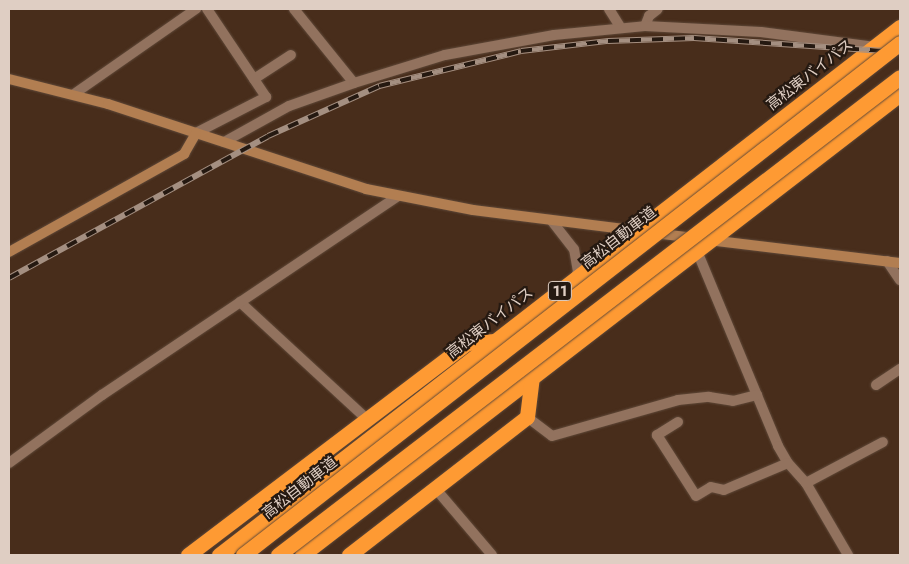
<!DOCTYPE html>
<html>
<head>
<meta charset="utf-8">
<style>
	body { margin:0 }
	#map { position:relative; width:909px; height:564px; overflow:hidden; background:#482d1b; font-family:Jost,"Noto Sans JP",sans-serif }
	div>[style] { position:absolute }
	.roads { filter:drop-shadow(0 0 1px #5f4939) drop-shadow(0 0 1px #5f4939) }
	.street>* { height:10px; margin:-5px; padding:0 5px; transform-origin:5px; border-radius:5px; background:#92725e }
	.secondary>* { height:10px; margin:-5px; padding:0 5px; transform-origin:5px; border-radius:5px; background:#b27e51 }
	.highway>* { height:15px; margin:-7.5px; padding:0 7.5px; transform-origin:7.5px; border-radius:7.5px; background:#fe9a33 }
	.rail>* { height:5.5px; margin-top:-2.75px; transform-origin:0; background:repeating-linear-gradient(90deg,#251911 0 11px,#a48f81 0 22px); box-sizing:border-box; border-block:1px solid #a48f81 }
	.bridges { filter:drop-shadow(0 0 1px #5f4939) drop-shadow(0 0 1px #5f4939) }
	.highway-bridge>* { height:15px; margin:-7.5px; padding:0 7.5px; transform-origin:7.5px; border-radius:7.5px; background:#fe9a33 }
	span { translate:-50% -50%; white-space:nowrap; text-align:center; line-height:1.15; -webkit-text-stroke:4.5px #251911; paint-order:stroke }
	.shield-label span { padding:1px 4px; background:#251911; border:1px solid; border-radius:4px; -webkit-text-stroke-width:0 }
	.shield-label { font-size:14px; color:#dfcec3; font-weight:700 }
	.street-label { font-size:15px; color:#dfcec3 }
	.frame { position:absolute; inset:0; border:10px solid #dfcec3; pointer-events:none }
</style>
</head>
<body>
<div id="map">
	<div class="roads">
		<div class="street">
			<div style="left:294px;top:9px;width:95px;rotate:51deg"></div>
			<div style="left:609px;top:9px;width:22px;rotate:58deg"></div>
			<div style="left:645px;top:26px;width:11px;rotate:-68deg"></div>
			<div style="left:649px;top:16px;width:11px;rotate:-38deg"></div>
			<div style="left:254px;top:79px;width:44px;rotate:-33deg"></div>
			<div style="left:74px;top:94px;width:149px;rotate:-34.9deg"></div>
			<div style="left:196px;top:133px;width:79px;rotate:-27.2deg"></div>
			<div style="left:266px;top:97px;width:106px;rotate:-123.8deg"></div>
			<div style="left:224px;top:142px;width:74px;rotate:-29deg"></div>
			<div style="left:289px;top:106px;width:69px;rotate:-19.5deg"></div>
			<div style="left:354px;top:83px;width:95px;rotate:-17.1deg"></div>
			<div style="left:445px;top:55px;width:111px;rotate:-10.4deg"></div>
			<div style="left:554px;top:35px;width:91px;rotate:-5.6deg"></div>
			<div style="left:645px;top:26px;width:116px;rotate:3deg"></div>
			<div style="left:761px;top:32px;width:115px;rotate:7.5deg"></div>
			<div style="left:551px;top:220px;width:37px;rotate:52deg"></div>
			<div style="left:574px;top:249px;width:23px;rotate:80deg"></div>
			<div style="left:578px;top:272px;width:7px;rotate:117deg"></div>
			<div style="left:697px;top:251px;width:211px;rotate:67.4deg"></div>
			<div style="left:778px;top:446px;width:20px;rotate:60deg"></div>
			<div style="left:788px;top:463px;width:27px;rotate:48deg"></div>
			<div style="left:806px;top:483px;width:83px;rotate:59.7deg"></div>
			<div style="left:887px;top:261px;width:23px;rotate:56deg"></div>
			<div style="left:240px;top:302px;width:173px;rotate:42.7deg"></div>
			<div style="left:876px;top:385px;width:29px;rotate:-34deg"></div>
			<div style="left:527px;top:417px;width:31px;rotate:37deg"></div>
			<div style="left:552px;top:436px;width:131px;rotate:-15.9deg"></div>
			<div style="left:678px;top:400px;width:31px;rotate:-6deg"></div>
			<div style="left:709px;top:397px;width:24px;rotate:9deg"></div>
			<div style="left:733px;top:401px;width:25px;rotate:-14deg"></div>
			<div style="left:678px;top:422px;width:25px;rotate:148deg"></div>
			<div style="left:657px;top:435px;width:72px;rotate:57.4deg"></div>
			<div style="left:696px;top:496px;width:17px;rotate:-31deg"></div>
			<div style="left:711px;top:487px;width:13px;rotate:13deg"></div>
			<div style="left:724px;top:490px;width:69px;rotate:-22.9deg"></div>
			<div style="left:9px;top:463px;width:115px;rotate:-36.2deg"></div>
			<div style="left:102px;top:395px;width:357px;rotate:-33.9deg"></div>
			<div style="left:806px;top:483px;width:87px;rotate:-28deg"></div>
			<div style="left:435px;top:488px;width:88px;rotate:49.6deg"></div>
		</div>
		<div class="secondary">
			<div style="left:9px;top:79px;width:102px;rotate:14.2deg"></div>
			<div style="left:108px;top:104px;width:272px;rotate:18.2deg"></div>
			<div style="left:366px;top:189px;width:109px;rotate:11.1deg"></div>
			<div style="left:473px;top:210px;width:168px;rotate:7.2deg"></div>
			<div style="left:654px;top:233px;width:38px;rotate:7deg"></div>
			<div style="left:709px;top:240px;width:192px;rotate:6.9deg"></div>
			<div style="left:9px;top:252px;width:201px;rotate:-29.2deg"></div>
			<div style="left:184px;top:154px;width:24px;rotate:-60deg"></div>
		</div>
		<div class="highway">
			<div style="left:188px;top:555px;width:350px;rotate:-37.2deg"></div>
			<div style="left:467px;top:343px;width:28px;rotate:-4deg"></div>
			<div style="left:219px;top:555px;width:862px;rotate:-37.79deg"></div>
			<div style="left:302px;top:555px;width:755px;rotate:-37.63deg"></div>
			<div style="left:349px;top:555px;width:225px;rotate:-37.8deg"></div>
			<div style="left:527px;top:417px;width:39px;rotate:-83deg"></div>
		</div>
	</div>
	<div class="rail">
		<div style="left:9px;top:278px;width:295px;rotate:-28.7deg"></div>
		<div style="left:268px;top:136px;width:122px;rotate:-24.2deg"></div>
		<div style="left:379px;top:86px;width:146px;rotate:-13.8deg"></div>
		<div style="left:521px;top:51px;width:88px;rotate:-6.6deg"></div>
		<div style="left:608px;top:41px;width:86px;rotate:-2deg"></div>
		<div style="left:694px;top:38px;width:206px;rotate:3.9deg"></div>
	</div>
	<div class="bridges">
		<div class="highway-bridge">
			<div style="left:243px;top:555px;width:833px;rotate:-37.93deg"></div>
			<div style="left:278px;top:555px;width:784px;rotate:-37.54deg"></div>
		</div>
	</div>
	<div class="shield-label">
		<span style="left:560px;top:291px">11</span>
	</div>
	<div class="street-label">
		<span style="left:810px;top:75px;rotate:-38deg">高松東バイパス</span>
		<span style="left:619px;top:238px;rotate:-38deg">高松自動車道</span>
		<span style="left:490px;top:323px;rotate:-38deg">高松東バイパス</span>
		<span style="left:300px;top:488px;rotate:-38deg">高松自動車道</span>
	</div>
	<div class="frame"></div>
</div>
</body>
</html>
